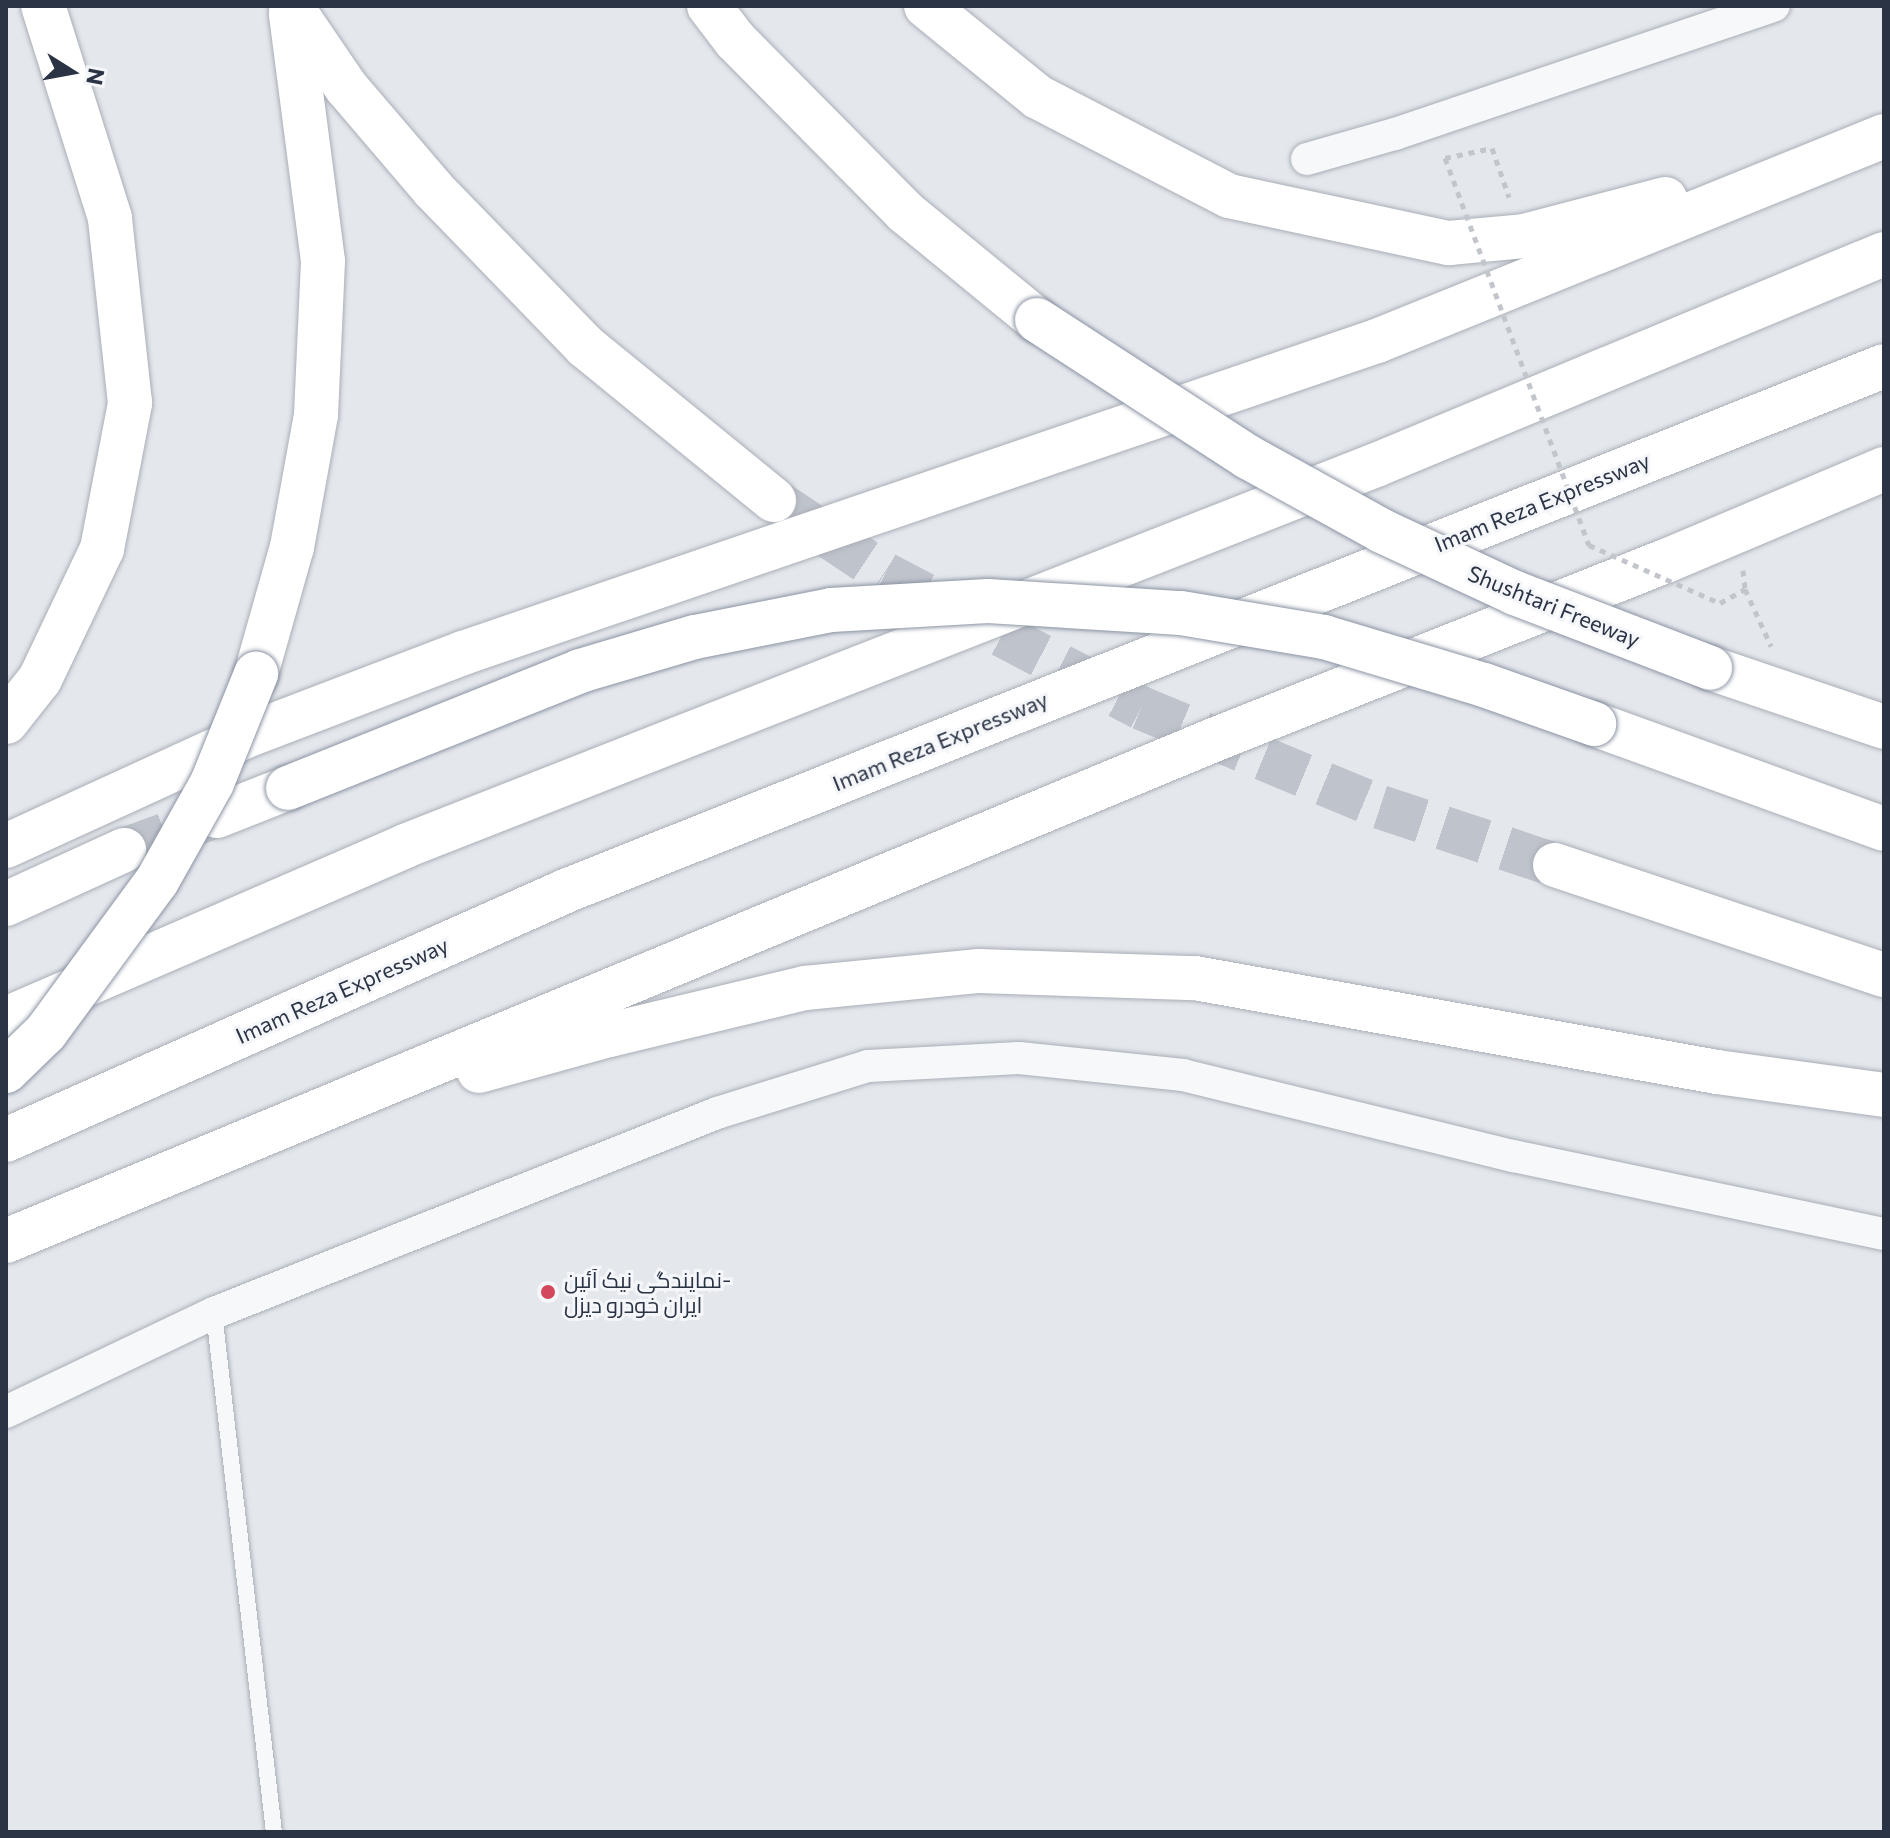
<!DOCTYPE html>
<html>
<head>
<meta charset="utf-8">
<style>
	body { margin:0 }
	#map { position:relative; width:1890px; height:1838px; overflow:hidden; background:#e4e7ec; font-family:Commissioner,Cairo,sans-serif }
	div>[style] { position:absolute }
	.highway-tunnel>* { height:44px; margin-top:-22px; transform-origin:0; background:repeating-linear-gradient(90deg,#bfc3cb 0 44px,transparent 0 66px) }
	.path>* { height:5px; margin-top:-2.5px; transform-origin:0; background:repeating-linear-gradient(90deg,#c2c5cb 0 6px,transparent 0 12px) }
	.roads { filter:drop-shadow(0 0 2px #a9aeb7) drop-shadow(0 0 2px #a9aeb7) }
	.lane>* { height:16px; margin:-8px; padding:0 8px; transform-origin:8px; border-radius:8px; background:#f7f8fa }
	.street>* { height:32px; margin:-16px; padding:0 16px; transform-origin:16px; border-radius:16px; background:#f7f8fa }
	.highway>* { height:44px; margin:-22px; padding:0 22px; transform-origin:22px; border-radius:22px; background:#fff }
	.path-bridge>* { height:5px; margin-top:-2.5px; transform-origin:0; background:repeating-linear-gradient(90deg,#c2c5cb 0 6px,transparent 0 12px) }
	.bridges { filter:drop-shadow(0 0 2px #8b94a3) drop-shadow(0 0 2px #8b94a3) }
	.highway-bridge>* { height:44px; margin:-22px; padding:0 22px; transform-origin:22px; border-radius:22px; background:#fff }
	.dots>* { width:22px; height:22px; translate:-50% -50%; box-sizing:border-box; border:4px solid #f4f6f9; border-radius:50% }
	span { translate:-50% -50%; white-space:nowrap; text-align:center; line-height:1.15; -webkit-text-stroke:6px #f4f6f9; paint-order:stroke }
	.street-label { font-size:22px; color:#2b3445 }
	.poi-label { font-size:22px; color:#2b3445 }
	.left { translate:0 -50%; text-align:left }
	.frame { position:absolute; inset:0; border:8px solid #2b3445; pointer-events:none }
	.north { position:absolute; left:32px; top:32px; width:80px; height:80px; -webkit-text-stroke:6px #f4f6f9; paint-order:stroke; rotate:101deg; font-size:22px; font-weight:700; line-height:32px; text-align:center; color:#2b3445 }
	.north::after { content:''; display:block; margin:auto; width:28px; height:36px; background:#2b3445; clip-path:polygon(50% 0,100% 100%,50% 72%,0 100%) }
</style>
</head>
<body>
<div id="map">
	<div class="highway-tunnel">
		<div style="left:774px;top:500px;width:133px;rotate:33.7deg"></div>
		<div style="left:885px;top:574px;width:289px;rotate:27.6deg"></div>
		<div style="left:1141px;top:708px;width:259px;rotate:22.5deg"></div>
		<div style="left:1380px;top:807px;width:184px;rotate:18.3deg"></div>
		<div style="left:124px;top:850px;width:93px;rotate:-20.2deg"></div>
	</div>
	<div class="path">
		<div style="left:1445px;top:158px;width:48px;rotate:-12deg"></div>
		<div style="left:1492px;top:148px;width:52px;rotate:70.9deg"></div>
		<div style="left:1743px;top:570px;width:19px;rotate:84deg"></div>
		<div style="left:1745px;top:589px;width:63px;rotate:65.5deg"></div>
		<div style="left:1720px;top:603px;width:29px;rotate:-29deg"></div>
	</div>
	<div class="roads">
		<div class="lane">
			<div style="left:214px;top:1313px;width:522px;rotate:83.41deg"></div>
		</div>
		<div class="street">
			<div style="left:1307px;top:159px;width:91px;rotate:-15.9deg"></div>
			<div style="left:1395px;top:134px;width:400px;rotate:-18.7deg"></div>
			<div style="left:6px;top:1412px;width:230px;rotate:-25.5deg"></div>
			<div style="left:214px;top:1313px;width:541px;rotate:-21.68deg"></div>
			<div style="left:717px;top:1113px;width:158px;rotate:-17.3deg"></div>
			<div style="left:868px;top:1066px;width:151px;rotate:-3deg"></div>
			<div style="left:1019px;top:1058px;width:165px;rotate:5.9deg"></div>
			<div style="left:1183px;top:1075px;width:340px;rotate:13.8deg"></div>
			<div style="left:1513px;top:1156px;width:379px;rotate:11.9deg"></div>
		</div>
		<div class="highway">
			<div style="left:291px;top:6px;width:98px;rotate:55.8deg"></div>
			<div style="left:346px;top:87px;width:134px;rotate:49.5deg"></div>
			<div style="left:433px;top:189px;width:219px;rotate:45.9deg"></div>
			<div style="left:585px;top:346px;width:244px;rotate:39.2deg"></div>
			<div style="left:709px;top:6px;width:43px;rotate:52.6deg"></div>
			<div style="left:735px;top:40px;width:242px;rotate:45.3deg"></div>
			<div style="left:905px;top:212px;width:171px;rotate:39.3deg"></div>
			<div style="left:926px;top:6px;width:144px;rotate:39.1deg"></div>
			<div style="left:1038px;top:97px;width:215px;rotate:27.4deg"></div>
			<div style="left:1229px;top:196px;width:225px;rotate:12.1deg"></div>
			<div style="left:1449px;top:243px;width:75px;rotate:-5.3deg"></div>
			<div style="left:1524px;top:236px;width:146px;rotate:-14.7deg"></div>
			<div style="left:1710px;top:668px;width:184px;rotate:18.7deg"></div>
			<div style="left:256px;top:674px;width:132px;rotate:-74.2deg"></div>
			<div style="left:292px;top:547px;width:134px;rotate:-79.7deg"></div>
			<div style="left:316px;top:415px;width:154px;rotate:-87.4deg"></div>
			<div style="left:323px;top:261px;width:249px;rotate:-97.4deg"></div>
			<div style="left:6px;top:722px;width:55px;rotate:-51.7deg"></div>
			<div style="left:40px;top:679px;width:144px;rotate:-64.5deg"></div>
			<div style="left:102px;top:549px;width:149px;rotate:-79.1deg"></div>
			<div style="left:130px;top:403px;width:186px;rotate:-96.2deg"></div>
			<div style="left:110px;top:218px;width:222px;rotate:-107.5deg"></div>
			<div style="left:1594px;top:724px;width:308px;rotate:19.9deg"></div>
			<div style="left:217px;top:816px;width:76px;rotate:-21.5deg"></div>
			<div style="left:6px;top:846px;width:269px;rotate:-24.6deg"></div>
			<div style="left:251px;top:734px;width:227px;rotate:-20.9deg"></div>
			<div style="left:463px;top:653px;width:966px;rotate:-18.85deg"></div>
			<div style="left:1377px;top:341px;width:547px;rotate:-22.02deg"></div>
			<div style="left:1555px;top:865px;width:347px;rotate:18.5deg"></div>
			<div style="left:6px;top:904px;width:130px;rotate:-24.6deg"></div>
			<div style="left:6px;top:1019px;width:435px;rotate:-23.4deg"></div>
			<div style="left:405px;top:846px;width:1043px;rotate:-21.42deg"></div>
			<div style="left:1376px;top:465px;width:550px;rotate:-22.56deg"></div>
			<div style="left:479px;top:1071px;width:135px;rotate:-15.5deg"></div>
			<div style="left:609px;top:1035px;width:202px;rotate:-13.5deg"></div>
			<div style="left:805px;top:988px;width:175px;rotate:-5.6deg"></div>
			<div style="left:979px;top:971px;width:216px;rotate:1.9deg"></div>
			<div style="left:1195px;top:978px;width:530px;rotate:10.21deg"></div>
			<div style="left:1717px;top:1072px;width:169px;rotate:7.8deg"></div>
			<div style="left:6px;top:1140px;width:615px;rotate:-23.98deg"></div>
			<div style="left:568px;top:890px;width:1416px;rotate:-21.71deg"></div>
			<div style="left:6px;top:1241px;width:1310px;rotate:-22.53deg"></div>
			<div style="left:1216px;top:739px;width:484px;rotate:-21.6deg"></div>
			<div style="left:1666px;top:561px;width:237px;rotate:-22.9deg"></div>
		</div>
	</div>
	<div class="path-bridge">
		<div style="left:1445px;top:158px;width:413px;rotate:69.6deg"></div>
		<div style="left:1589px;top:545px;width:143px;rotate:23.9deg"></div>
	</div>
	<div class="bridges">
		<div class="highway-bridge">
			<div style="left:1037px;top:320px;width:252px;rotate:33deg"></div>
			<div style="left:1248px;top:457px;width:153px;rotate:28.9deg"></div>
			<div style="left:1382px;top:531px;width:147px;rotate:25deg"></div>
			<div style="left:1515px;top:593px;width:209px;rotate:21deg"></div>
			<div style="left:288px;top:788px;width:315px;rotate:-21.8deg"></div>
			<div style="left:580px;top:671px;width:120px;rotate:-16.5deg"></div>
			<div style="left:695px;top:637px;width:139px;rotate:-11.2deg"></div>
			<div style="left:831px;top:610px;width:157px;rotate:-3.3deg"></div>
			<div style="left:988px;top:601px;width:193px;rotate:3.6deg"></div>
			<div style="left:1181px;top:613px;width:145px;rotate:9.5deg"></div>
			<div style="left:1324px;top:637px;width:167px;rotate:16.7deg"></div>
			<div style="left:1484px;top:685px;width:117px;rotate:19.5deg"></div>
			<div style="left:6px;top:1071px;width:56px;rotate:-44.3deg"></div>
			<div style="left:46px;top:1032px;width:187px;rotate:-53.7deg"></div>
			<div style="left:157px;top:881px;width:112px;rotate:-60.7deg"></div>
			<div style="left:212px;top:783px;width:118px;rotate:-68deg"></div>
		</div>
	</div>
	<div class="dots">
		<div style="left:548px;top:1292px;background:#d1495b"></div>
	</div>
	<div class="street-label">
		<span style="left:1542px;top:502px;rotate:-22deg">Imam Reza Expressway</span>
		<span style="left:1554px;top:606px;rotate:22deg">Shushtari Freeway</span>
		<span style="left:940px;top:741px;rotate:-22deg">Imam Reza Expressway</span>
		<span style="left:342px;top:990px;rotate:-24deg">Imam Reza Expressway</span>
	</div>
	<div class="poi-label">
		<span class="left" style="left:564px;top:1292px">نمایندگی نیک آئین-<br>ایران خودرو دیزل</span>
	</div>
	<div class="frame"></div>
	<div class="north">N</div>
</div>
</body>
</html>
